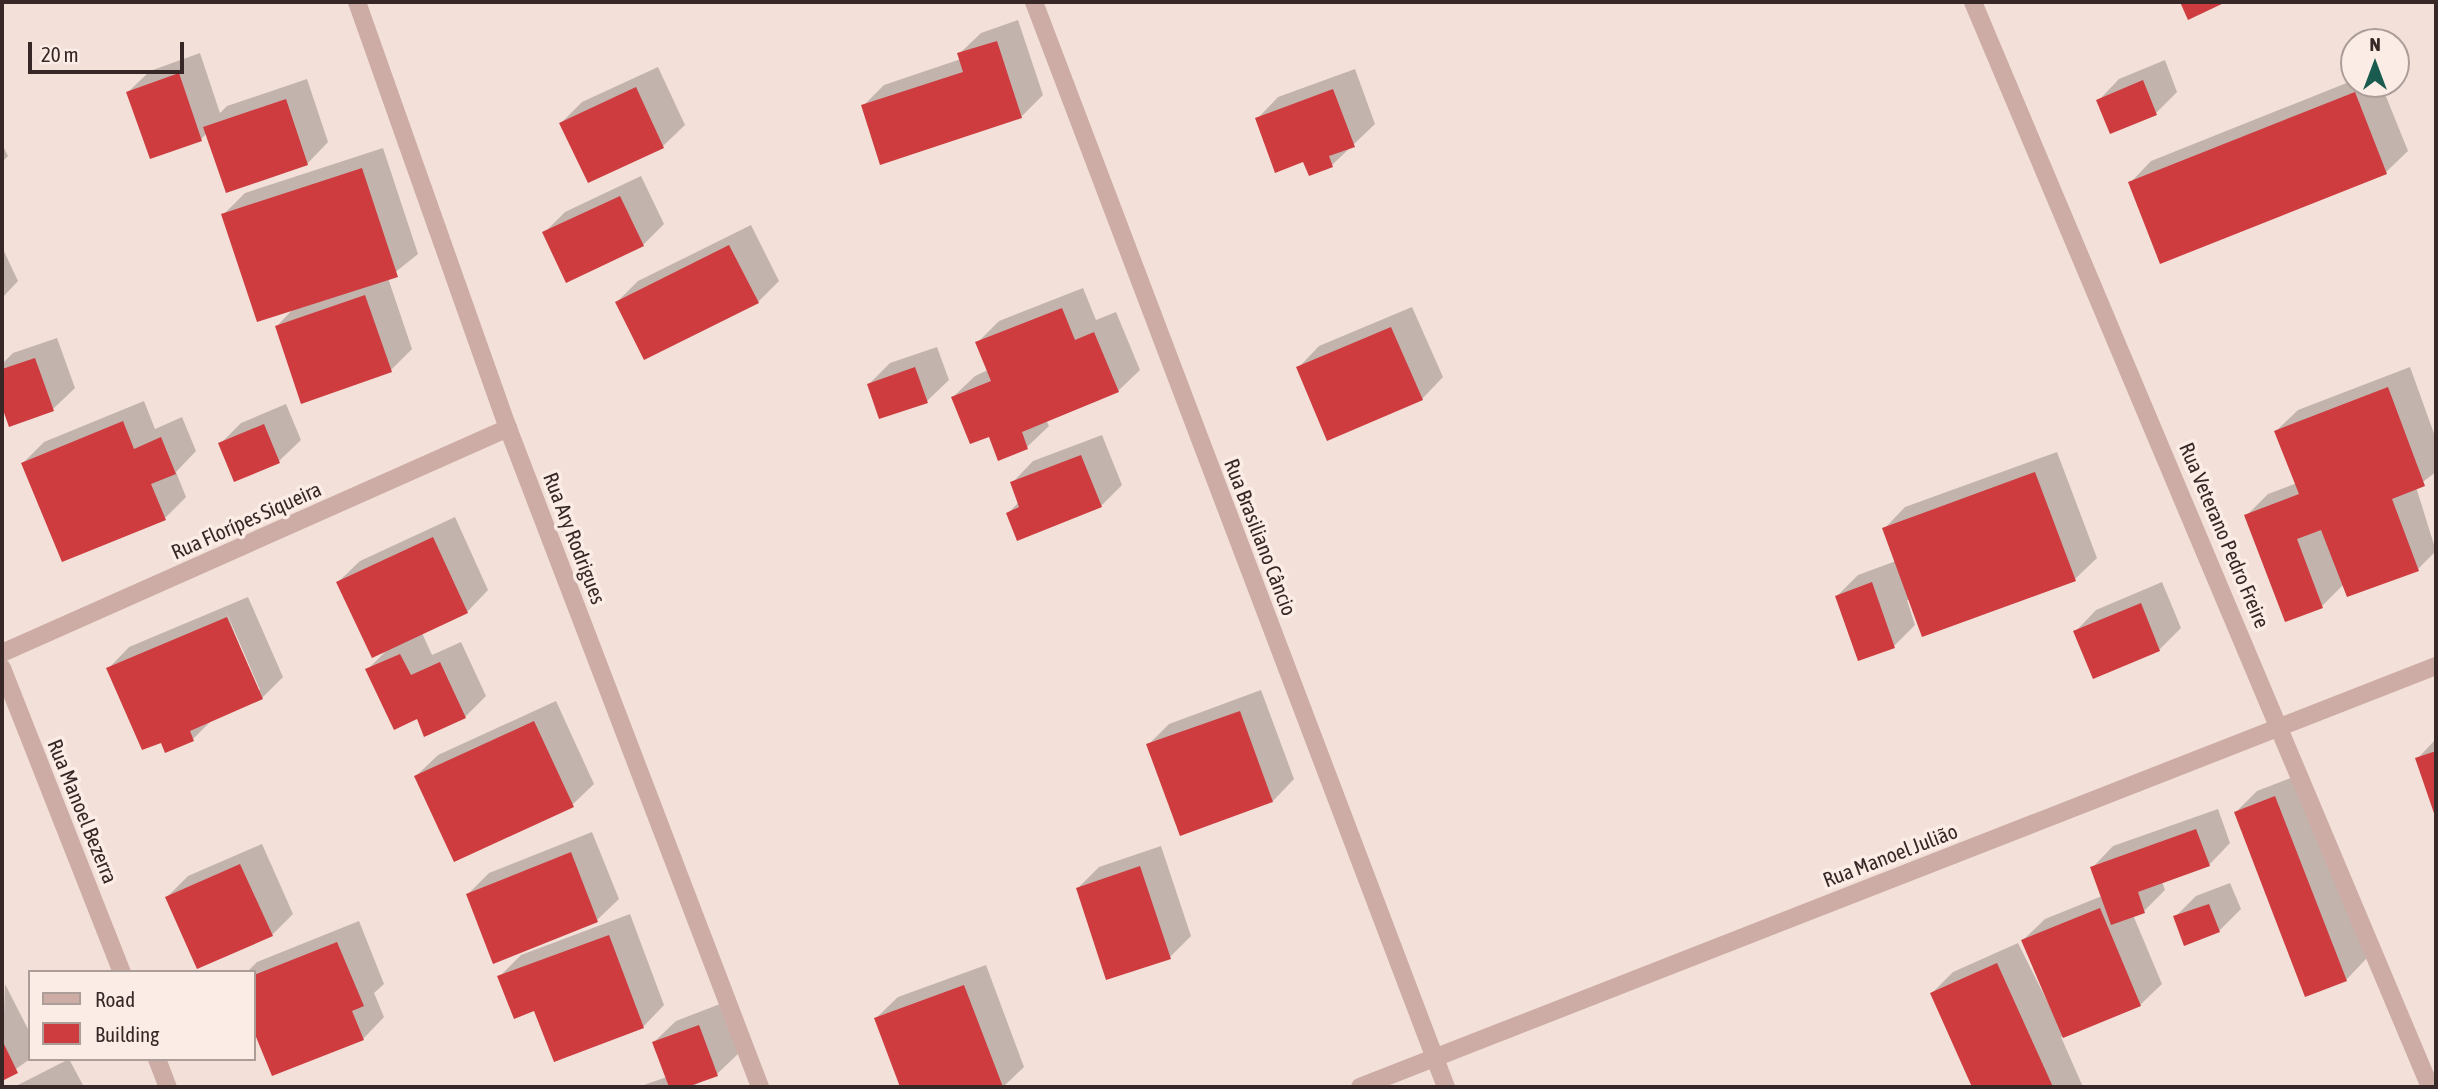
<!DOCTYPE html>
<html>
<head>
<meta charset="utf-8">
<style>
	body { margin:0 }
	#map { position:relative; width:2438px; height:1089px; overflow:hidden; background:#f3e0d9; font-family:"Asap Condensed",sans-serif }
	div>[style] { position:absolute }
	.shadow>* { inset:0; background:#0003 }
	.building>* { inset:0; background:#ce3c3f }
	.minor>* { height:18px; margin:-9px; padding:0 9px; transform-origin:9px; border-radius:9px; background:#ccaca4 }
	span { translate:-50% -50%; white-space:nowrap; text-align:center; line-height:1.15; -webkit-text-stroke:7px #fbece6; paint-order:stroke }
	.street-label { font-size:21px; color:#372726 }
	.frame { position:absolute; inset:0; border:4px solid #372726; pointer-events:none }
	.legend { position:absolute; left:28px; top:970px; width:228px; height:91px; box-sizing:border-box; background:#fbece6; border:2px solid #ad9d99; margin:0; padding:9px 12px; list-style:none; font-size:21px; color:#372726 }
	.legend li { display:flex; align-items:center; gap:14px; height:35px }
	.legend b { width:35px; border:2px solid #ad9d99 }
	.north { position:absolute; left:2340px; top:28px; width:70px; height:70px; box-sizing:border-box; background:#fbece6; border:2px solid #ad9d99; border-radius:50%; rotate:0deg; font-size:19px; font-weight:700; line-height:28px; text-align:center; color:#372726 }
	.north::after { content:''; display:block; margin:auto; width:24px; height:32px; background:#195b4e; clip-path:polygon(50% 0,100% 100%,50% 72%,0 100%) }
	.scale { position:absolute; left:28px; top:42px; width:156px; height:32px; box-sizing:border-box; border:4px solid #372726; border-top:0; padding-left:9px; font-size:21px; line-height:24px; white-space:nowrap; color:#372726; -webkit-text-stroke:5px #fbece6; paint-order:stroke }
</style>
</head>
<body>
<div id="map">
	<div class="shadow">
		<div style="clip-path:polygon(1018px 20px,1043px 95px,1021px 117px,863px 106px,884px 85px,961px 59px,959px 54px,981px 33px)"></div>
		<div style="clip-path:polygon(200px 53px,220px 113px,227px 106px,307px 79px,328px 142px,307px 164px,207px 133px,201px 139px,128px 92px,150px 71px)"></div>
		<div style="clip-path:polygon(2165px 60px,2177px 92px,2156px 113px,2098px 101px,2119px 79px)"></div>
		<div style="clip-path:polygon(658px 67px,685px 125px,663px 146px,589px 181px,561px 123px,582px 102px)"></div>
		<div style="clip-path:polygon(1355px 69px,1375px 124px,1332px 165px,1310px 174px,1305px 160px,1257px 119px,1278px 97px)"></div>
		<div style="clip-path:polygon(2354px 80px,2354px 84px,2381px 84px,2408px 151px,2386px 172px,2130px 183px,2151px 161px)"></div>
		<div style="clip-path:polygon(2px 144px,8px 156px,2px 162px)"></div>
		<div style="clip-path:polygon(383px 148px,418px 254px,388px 278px,412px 349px,391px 370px,277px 326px,294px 308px,223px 215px,245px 193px)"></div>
		<div style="clip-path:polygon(641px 176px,664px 224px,643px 245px,544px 233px,565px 212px)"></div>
		<div style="clip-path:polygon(751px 225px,779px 281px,758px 302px,617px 302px,638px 281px)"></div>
		<div style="clip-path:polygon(2px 247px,18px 281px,2px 298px)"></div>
		<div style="clip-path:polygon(1083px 288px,1096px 320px,1116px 312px,1140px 370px,1118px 391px,1046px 420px,1049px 426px,1027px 447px,999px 458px,990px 434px,953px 397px,975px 376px,988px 370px,977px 343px,999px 321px)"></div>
		<div style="clip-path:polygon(1412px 307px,1443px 377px,1422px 399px,1298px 368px,1319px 346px)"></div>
		<div style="clip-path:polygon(57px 338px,75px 388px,53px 409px,10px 425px,2px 401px,2px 364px,13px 353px)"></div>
		<div style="clip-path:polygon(937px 347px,949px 380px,927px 401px,869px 384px,890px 363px)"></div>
		<div style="clip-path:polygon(2410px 367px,2436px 439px,2436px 472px,2416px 487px,2436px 551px,2418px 569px,2344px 584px,2322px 606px,2246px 516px,2268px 494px,2297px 483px,2276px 431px,2298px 410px)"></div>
		<div style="clip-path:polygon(144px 401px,155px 429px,182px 417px,196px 451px,176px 472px,186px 497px,165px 518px,23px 463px,44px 442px)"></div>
		<div style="clip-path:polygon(286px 404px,301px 440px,279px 461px,235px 479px,220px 444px,241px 423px)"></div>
		<div style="clip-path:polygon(1102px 435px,1122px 485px,1101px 506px,1008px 513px,1019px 502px,1012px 483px,1033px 461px)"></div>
		<div style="clip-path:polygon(2057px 452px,2097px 558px,2075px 579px,1907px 600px,1915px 625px,1894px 646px,1837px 596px,1858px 575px,1896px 561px,1884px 529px,1905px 507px)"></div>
		<div style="clip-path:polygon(455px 517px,488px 590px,467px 612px,422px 633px,432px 655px,461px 642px,486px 696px,465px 717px,418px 717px,367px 670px,388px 649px,338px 582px,360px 561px)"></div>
		<div style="clip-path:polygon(2162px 582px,2181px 628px,2159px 650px,2075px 632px,2096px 610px)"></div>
		<div style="clip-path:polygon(evenodd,248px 597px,283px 677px,262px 698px,214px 718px,193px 739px,162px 740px,108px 669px,129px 647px,248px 597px,225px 609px,260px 690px,257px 690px,225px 609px)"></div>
		<div style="clip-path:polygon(1261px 690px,1294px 779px,1273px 801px,1148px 745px,1169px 724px)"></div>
		<div style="clip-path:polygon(556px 701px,594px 784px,572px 805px,416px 776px,438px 755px)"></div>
		<div style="clip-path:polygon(2436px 739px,2436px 815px,2417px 759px)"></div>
		<div style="clip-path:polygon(2296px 776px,2367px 958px,2346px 980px,2236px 812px,2257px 791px)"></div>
		<div style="clip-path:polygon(2218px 809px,2230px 843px,2209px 865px,2162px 882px,2165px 890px,2144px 911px,2133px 915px,2162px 984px,2140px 1005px,2061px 1037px,2083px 1087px,1974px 1087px,1932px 993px,1953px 972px,2018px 943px,2060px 1027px,2023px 940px,2045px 919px,2102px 896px,2092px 868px,2113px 846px)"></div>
		<div style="clip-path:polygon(592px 832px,619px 899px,597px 920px,494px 962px,468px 894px,489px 873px)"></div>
		<div style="clip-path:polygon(262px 844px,293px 914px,272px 935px,167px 897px,188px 876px)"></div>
		<div style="clip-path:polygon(1161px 846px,1191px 936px,1170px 957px,1078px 888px,1099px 867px)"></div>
		<div style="clip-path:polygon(2230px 883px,2241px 909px,2219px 931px,2175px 917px,2196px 896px)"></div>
		<div style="clip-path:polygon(630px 914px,664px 1005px,643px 1027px,535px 1008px,499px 977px,521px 955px)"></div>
		<div style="clip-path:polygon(359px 921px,384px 984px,374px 993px,384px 1017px,363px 1039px,273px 1074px,254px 1028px,254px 972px,247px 972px,257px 962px)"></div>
		<div style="clip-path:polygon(986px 965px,1024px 1067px,1003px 1087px,902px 1087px,876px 1018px,898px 997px)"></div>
		<div style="clip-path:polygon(5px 984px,30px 1033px,30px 1059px,2px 1079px)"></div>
		<div style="clip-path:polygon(720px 1004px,739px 1053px,717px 1074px,691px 1087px,638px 1087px,667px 1077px,654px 1042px,676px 1021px)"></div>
		<div style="clip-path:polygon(69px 1059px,84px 1087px,14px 1087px)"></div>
	</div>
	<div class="building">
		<div style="clip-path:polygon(2180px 2px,2226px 2px,2188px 20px)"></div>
		<div style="clip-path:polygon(997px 41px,1022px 118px,880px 165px,861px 105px,963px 72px,957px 53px)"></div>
		<div style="clip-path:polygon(179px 73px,202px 141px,150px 159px,126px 92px)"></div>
		<div style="clip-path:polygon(2143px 80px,2157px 115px,2110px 134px,2096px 100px)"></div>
		<div style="clip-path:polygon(636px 87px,664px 148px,588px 183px,559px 123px)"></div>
		<div style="clip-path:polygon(1333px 89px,1355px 147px,1329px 156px,1333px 167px,1309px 176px,1303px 162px,1275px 173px,1255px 118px)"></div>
		<div style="clip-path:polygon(2355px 92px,2387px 174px,2160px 264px,2128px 182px)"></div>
		<div style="clip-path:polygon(286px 99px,308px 165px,226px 193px,203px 127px)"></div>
		<div style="clip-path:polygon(362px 168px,398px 277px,257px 322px,221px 214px)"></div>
		<div style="clip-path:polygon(620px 196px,644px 246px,566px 283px,542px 232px)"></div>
		<div style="clip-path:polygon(729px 245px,759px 303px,644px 360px,615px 302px)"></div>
		<div style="clip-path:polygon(365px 295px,392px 372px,301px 404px,275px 326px)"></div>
		<div style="clip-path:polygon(1062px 308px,1075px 340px,1094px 332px,1119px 392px,1022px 432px,1028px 449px,998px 461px,989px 437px,970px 444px,951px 397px,991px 381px,975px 342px)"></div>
		<div style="clip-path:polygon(1391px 327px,1423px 400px,1327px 441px,1296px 367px)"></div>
		<div style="clip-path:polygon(35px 358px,54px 411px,9px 427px,2px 407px,2px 369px)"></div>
		<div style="clip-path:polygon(915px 367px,928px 403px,879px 419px,867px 384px)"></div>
		<div style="clip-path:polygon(2388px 387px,2425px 486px,2392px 499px,2419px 571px,2347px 597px,2321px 530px,2297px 539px,2323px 608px,2285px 622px,2244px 515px,2299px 494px,2274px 431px)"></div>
		<div style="clip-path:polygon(123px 421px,134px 449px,161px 437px,176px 474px,151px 484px,166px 520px,62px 562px,21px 463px)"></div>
		<div style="clip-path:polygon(264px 424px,280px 463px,234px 482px,218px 443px)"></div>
		<div style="clip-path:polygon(1081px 455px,1102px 507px,1017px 541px,1006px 513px,1019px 507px,1010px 482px)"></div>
		<div style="clip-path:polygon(2035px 472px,2076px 581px,1922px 637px,1882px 528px)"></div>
		<div style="clip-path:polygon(433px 537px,468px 613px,372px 658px,336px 582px)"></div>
		<div style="clip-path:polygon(1872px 582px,1895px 648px,1858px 661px,1835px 596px)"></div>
		<div style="clip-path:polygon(2141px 603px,2160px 651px,2093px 679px,2073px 631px)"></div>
		<div style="clip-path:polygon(227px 617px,263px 699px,190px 731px,194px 741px,165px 753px,161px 743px,142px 750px,106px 668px)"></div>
		<div style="clip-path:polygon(400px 654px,411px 675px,440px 662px,466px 718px,424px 737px,417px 719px,394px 730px,365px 669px)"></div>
		<div style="clip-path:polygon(1240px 711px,1273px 802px,1180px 836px,1146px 744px)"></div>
		<div style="clip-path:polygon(534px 721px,574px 807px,454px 862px,414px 776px)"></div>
		<div style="clip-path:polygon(2436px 751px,2436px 819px,2415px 758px)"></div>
		<div style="clip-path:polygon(2275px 796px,2347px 981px,2305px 997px,2234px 812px)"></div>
		<div style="clip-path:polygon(2196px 829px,2210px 866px,2138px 892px,2145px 913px,2111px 925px,2090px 867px)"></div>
		<div style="clip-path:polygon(571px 852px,598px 922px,493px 964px,466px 894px)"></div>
		<div style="clip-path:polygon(240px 864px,273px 936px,197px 969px,165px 897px)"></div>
		<div style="clip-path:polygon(1140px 866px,1171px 959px,1106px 980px,1076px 888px)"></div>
		<div style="clip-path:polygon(2209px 904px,2220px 932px,2184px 946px,2173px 916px)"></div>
		<div style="clip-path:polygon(2100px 908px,2141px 1006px,2063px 1038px,2021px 940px)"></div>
		<div style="clip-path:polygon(609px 935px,644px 1028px,554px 1062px,534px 1011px,514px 1019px,497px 976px)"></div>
		<div style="clip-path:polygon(337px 942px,364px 1006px,352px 1011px,364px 1040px,272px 1076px,254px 1032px,254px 975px)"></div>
		<div style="clip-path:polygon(1997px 963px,2053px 1087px,1972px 1087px,1930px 993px)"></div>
		<div style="clip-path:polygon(964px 985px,1003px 1087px,900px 1087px,874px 1018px)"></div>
		<div style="clip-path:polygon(699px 1025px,718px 1076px,687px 1087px,669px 1087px,652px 1042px)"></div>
		<div style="clip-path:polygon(2px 1040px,18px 1073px,2px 1081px)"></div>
	</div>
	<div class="minor">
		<div style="left:357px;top:2px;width:452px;rotate:70.5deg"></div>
		<div style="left:508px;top:428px;width:706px;rotate:69.07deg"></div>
		<div style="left:1034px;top:2px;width:1161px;rotate:69.21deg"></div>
		<div style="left:1973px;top:2px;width:1177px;rotate:67.16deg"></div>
		<div style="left:2px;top:653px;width:554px;rotate:-23.97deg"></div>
		<div style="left:2px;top:668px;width:327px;rotate:68.5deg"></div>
		<div style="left:157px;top:1059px;width:30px;rotate:69deg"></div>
		<div style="left:1360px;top:1087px;width:1155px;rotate:-21.37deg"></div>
	</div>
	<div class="street-label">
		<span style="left:246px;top:520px;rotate:-24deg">Rua Florípes Siqueira</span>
		<span style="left:2225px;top:535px;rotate:67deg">Rua Veterano Pedro Freire</span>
		<span style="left:1261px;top:537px;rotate:69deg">Rua Brasiliano Câncio</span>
		<span style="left:575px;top:538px;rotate:69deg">Rua Ary Rodrigues</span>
		<span style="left:83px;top:811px;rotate:68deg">Rua Manoel Bezerra</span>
		<span style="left:1890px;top:855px;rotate:-21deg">Rua Manoel Julião</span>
	</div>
	<div class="frame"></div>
	<ul class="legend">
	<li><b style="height:9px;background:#ccaca4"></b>Road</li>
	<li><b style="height:19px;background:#ce3c3f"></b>Building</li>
	</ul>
	<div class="north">N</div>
	<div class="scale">20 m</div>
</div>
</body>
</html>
